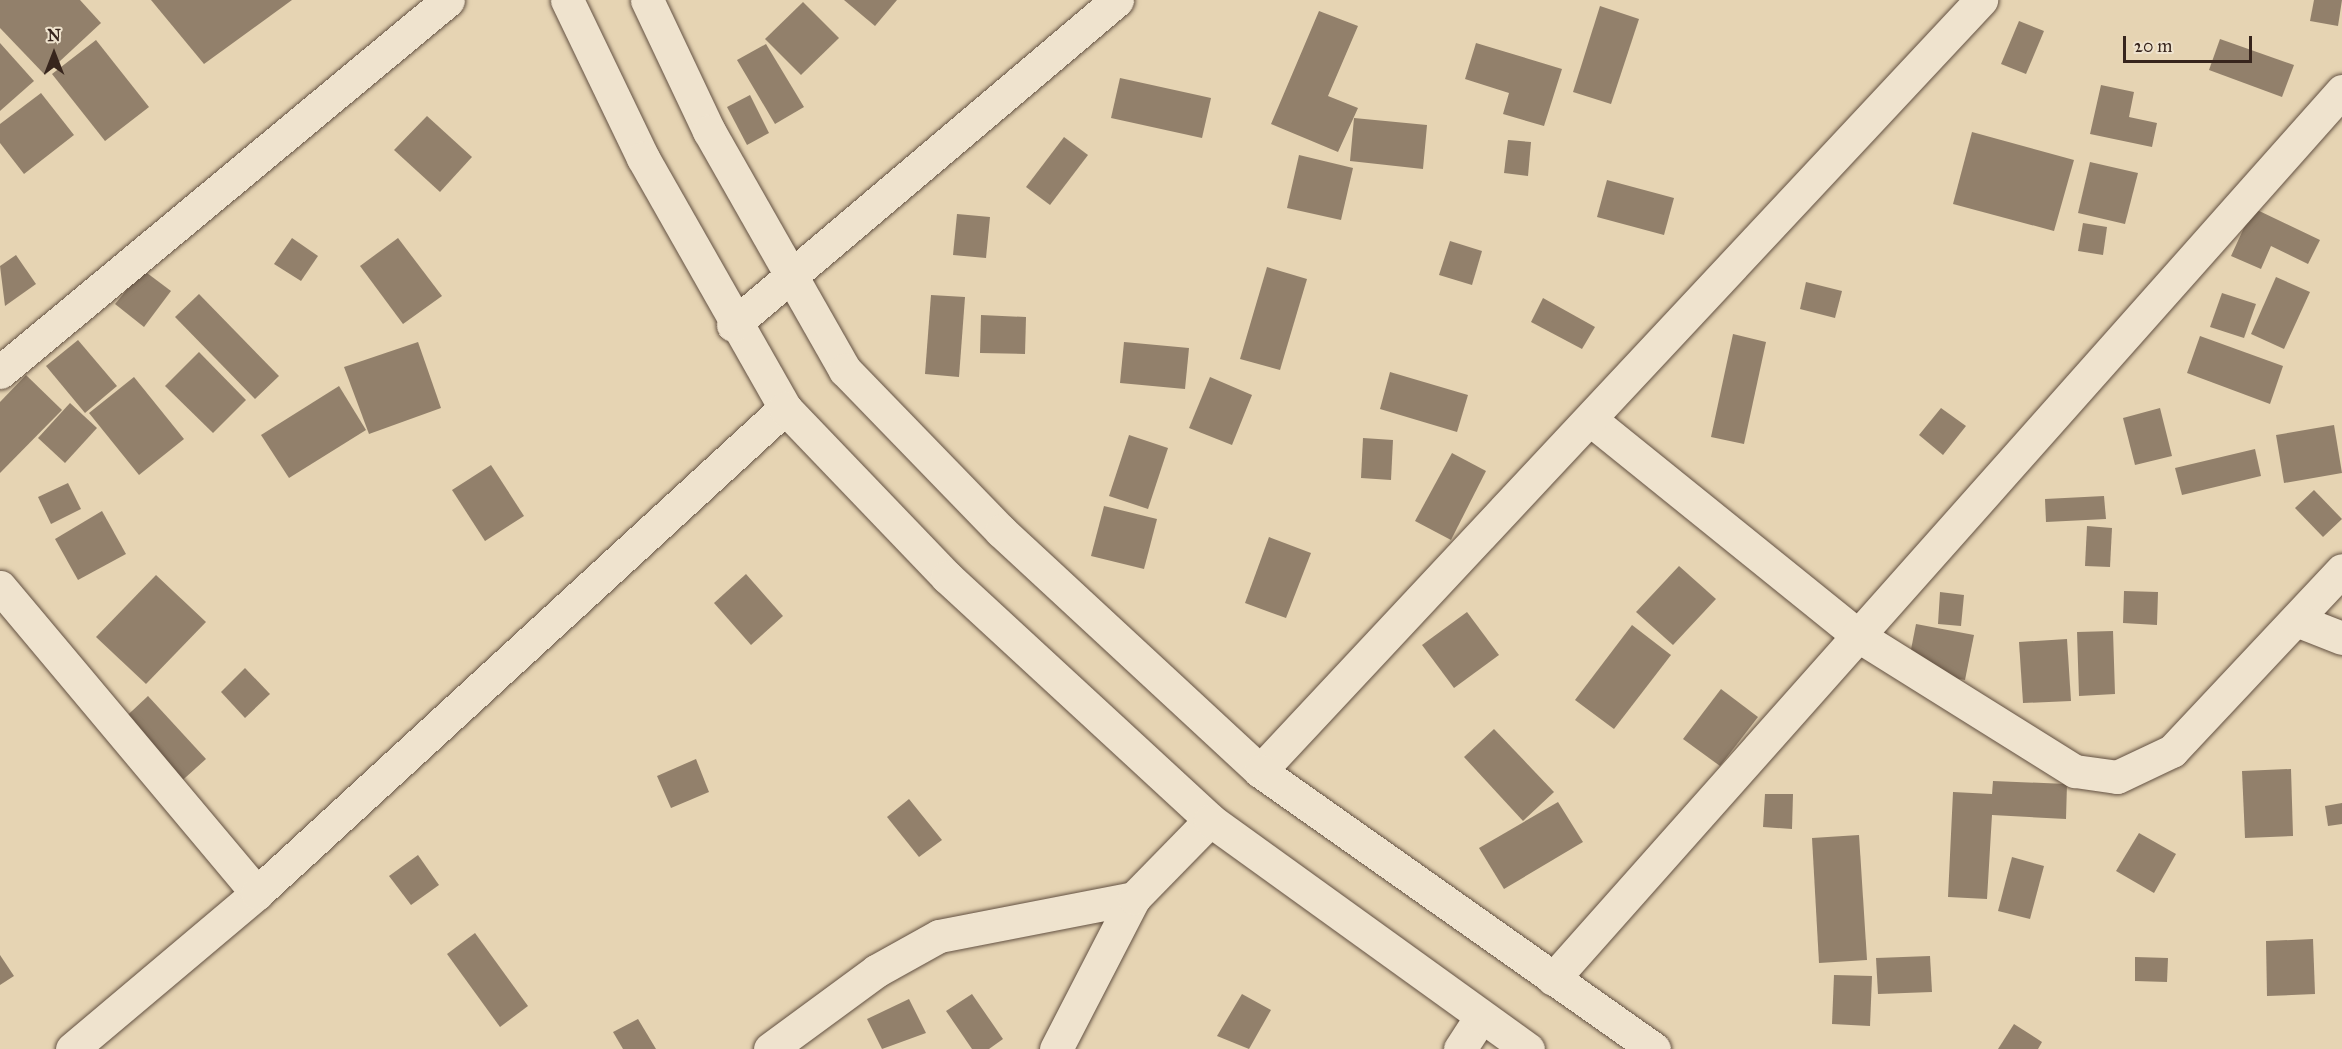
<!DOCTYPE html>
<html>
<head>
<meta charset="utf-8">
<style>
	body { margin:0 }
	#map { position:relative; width:2342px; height:1049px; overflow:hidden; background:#e6d4b3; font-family:"IM FELL Great Primer",serif }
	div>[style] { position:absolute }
	.building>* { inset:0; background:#92806b }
	.roads { filter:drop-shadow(0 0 2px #635142) drop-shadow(0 0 2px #635142) }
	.street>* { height:33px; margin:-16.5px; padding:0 16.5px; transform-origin:16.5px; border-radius:16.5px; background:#efe3ce }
	.secondary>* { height:33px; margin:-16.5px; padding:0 16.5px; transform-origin:16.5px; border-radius:16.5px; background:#efe3ce }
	span { translate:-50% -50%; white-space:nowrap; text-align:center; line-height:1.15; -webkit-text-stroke:4.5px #efe3ce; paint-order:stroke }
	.north { position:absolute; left:24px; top:24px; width:60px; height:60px; -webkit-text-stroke:4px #efe3ce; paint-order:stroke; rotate:0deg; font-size:16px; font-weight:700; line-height:24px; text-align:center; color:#37251d }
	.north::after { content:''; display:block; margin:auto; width:21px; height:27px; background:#37251d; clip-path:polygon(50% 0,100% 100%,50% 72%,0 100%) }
	.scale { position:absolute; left:2123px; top:36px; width:129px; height:27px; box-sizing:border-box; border:3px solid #37251d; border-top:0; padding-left:8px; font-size:18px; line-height:21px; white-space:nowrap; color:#37251d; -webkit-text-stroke:4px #efe3ce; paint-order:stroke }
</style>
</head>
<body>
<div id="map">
	<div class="building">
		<div style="clip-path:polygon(0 0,80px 0,101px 23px,45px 75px,0 28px)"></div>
		<div style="clip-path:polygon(151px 0,292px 0,204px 64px)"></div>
		<div style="clip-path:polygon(844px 0,897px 0,875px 26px)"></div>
		<div style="clip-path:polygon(2314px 0,2342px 0,2338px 26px,2310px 21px)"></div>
		<div style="clip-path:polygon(803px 2px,839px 38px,801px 75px,765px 39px)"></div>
		<div style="clip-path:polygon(1600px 6px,1639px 19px,1611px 104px,1573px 92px)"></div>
		<div style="clip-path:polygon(1319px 11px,1358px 26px,1328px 96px,1358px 108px,1338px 152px,1271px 124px)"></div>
		<div style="clip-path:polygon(2019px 21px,2044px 31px,2026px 74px,2001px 64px)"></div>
		<div style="clip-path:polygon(2220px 39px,2294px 65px,2282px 97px,2209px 70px)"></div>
		<div style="clip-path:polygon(96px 40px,149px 107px,105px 141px,52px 74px)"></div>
		<div style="clip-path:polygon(0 43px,34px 81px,0 111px)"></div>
		<div style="clip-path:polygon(1476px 43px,1562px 69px,1544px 126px,1503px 114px,1509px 93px,1465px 79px)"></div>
		<div style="clip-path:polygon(766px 44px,804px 107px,775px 124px,737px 60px)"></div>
		<div style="clip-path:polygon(1120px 78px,1211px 98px,1202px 138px,1111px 118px)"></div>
		<div style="clip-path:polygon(2101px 85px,2134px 92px,2129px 117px,2157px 123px,2152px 147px,2090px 134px)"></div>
		<div style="clip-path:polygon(41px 93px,74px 135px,24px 174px,0 143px,0 124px)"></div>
		<div style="clip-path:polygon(750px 95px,769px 133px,747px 145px,727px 107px)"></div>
		<div style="clip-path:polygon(427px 116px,472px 157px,440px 192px,394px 150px)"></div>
		<div style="clip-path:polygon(1354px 118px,1427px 125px,1423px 169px,1350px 161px)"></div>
		<div style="clip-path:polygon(1972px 132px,2074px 160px,2054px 231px,1953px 204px)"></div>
		<div style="clip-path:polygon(1064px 137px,1088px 155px,1050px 205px,1026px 187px)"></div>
		<div style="clip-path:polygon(1508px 140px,1531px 142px,1528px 176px,1504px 173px)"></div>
		<div style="clip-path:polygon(1299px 155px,1353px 168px,1341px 220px,1287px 208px)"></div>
		<div style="clip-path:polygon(2090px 162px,2138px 173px,2125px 224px,2078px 213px)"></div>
		<div style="clip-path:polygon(1607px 180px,1674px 198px,1664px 235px,1597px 217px)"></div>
		<div style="clip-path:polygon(2253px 208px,2320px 240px,2308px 264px,2271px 246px,2261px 269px,2231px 256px)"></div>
		<div style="clip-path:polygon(957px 214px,990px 217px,986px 258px,953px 255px)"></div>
		<div style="clip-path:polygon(2083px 223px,2107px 227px,2103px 255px,2078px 251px)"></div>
		<div style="clip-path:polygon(292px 238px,318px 256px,301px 281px,274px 264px)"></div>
		<div style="clip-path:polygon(398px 238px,442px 296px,403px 324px,360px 266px)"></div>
		<div style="clip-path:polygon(1450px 241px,1482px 251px,1472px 285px,1439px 275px)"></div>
		<div style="clip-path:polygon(16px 255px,36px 284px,5px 306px,0 266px)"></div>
		<div style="clip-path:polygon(1267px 267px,1307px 279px,1280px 370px,1240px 359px)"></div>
		<div style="clip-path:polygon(143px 270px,171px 291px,144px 327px,115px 304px)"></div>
		<div style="clip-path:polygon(2276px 277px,2310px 292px,2284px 349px,2251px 334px)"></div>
		<div style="clip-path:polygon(1806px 282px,1842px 291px,1835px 318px,1800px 309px)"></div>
		<div style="clip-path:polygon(2222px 293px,2256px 304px,2244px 338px,2210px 327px)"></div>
		<div style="clip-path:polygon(199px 294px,279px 376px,255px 399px,175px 317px)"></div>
		<div style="clip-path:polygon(931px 295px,965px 297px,959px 377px,925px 374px)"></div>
		<div style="clip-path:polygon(1543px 298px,1595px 327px,1582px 349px,1531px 322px)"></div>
		<div style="clip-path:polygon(981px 315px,1026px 317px,1025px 354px,980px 353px)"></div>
		<div style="clip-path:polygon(1733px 334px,1766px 342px,1744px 444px,1711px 437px)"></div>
		<div style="clip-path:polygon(2200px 336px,2283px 366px,2270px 404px,2187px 373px)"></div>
		<div style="clip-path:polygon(78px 340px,117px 386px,85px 413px,46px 366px)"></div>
		<div style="clip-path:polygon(418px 342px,441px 408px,369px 434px,344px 367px)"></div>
		<div style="clip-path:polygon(1124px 342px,1189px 348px,1185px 389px,1120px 383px)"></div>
		<div style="clip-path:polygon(199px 352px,246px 400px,213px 433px,165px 386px)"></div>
		<div style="clip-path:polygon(1390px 372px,1468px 395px,1457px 432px,1380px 409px)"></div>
		<div style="clip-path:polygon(26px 375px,62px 410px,0 473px,0 402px)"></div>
		<div style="clip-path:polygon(134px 377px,184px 439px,139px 475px,89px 413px)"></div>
		<div style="clip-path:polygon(1210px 377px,1252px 395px,1232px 445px,1189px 428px)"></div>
		<div style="clip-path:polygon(339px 386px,366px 430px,289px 478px,261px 435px)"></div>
		<div style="clip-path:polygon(70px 403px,97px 428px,65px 463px,38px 438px)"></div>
		<div style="clip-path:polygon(1941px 408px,1966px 426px,1943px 455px,1919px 435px)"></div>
		<div style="clip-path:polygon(2160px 408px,2172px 456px,2135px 465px,2123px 418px)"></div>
		<div style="clip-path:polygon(2334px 425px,2342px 473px,2284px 483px,2276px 435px)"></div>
		<div style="clip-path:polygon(1129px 435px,1168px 448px,1148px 509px,1109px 496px)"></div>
		<div style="clip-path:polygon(1363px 438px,1393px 440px,1391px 480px,1361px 478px)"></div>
		<div style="clip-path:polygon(2255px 449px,2261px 476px,2182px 495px,2175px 468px)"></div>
		<div style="clip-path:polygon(1452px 453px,1486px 471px,1451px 540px,1415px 521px)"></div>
		<div style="clip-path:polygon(491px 465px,524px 516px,485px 541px,452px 490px)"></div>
		<div style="clip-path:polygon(68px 483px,81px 509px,51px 524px,38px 497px)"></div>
		<div style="clip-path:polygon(2314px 490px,2342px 519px,2323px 537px,2295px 508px)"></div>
		<div style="clip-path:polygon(2104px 496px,2106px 519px,2046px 522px,2045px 499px)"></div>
		<div style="clip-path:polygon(1104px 506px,1157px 519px,1144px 569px,1091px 556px)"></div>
		<div style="clip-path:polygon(102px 511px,126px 554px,78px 580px,55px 539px)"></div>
		<div style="clip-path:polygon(2087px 526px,2112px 528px,2110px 567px,2085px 566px)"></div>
		<div style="clip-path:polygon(1269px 537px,1311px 553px,1286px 618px,1245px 603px)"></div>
		<div style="clip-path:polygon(1679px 566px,1716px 599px,1673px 645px,1636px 612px)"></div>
		<div style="clip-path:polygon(746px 574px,783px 616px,751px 645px,714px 603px)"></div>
		<div style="clip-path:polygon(156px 575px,206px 622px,146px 684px,96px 637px)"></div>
		<div style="clip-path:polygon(2124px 591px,2158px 592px,2157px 625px,2123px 623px)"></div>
		<div style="clip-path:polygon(1940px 592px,1964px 595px,1961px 626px,1938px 624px)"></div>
		<div style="clip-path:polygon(1467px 612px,1499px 655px,1454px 688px,1422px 645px)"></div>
		<div style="clip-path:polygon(1916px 624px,1974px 635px,1965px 680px,1907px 670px)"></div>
		<div style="clip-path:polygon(1632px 625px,1671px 655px,1614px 729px,1575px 700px)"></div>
		<div style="clip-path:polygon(2113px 631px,2115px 694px,2079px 696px,2077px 632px)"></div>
		<div style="clip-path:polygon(2067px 639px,2071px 701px,2023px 703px,2019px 642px)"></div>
		<div style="clip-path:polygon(245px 668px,270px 694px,245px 718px,221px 692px)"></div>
		<div style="clip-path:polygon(1721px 689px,1758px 717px,1720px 766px,1683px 739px)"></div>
		<div style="clip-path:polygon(148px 696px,206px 759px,175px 787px,117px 725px)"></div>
		<div style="clip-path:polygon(1494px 729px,1554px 792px,1523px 821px,1464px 757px)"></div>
		<div style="clip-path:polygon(696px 759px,709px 792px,671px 808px,657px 776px)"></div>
		<div style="clip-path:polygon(2291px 769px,2293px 836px,2245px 838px,2242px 771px)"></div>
		<div style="clip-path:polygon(1993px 781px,2067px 784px,2066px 819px,1992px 815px,1987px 899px,1948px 897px,1953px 792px,1992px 794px)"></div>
		<div style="clip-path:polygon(1765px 794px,1793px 794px,1792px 829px,1763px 827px)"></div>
		<div style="clip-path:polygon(909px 799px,942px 840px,919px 857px,887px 817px)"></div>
		<div style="clip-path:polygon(1558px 802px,1583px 842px,1504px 889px,1479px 848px)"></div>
		<div style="clip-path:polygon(2342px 803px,2342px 824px,2328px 826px,2325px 806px)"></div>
		<div style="clip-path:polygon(2139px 833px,2176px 854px,2154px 893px,2116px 871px)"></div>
		<div style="clip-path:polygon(1859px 835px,1867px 960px,1819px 963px,1812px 838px)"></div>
		<div style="clip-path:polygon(418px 855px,439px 885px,411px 905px,389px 876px)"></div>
		<div style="clip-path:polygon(2012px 857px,2044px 866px,2030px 919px,1998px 911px)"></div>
		<div style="clip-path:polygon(475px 933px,528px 1006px,500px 1027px,447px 954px)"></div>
		<div style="clip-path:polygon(2313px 939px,2315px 994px,2267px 996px,2266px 941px)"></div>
		<div style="clip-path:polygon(0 955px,14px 976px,0 985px)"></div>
		<div style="clip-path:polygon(1930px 956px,1932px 992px,1878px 994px,1876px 958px)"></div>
		<div style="clip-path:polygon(2135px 957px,2168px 958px,2167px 982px,2135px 981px)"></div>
		<div style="clip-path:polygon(1834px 975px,1872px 976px,1870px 1026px,1832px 1024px)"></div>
		<div style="clip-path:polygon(972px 994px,1003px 1039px,989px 1049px,972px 1049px,946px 1011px)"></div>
		<div style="clip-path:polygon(1242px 994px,1271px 1010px,1249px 1049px,1217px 1036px)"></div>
		<div style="clip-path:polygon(909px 999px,926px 1033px,882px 1049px,867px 1019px)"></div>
		<div style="clip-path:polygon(638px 1019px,656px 1049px,623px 1049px,613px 1032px)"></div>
		<div style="clip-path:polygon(2014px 1024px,2042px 1042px,2038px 1049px,1998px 1049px)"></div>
	</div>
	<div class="roads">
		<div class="street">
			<div style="left:0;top:372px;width:582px;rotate:-39.7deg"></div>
			<div style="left:1591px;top:420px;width:342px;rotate:38.9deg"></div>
			<div style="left:1857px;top:635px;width:257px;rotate:32deg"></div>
			<div style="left:2075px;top:771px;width:42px;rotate:8.1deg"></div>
			<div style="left:2117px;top:777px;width:61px;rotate:-25.3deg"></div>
			<div style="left:2172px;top:751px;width:248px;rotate:-46.8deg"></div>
			<div style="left:0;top:587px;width:400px;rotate:50deg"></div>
			<div style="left:2296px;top:620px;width:49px;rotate:21.4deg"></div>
			<div style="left:1260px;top:771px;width:1056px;rotate:-46.92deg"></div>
			<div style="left:1553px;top:979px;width:1188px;rotate:-48.38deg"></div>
			<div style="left:72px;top:1049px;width:242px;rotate:-40.1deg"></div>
			<div style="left:257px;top:893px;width:717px;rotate:-42.57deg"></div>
			<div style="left:770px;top:1049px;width:132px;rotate:-36.3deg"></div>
			<div style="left:876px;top:971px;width:72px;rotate:-29.1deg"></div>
			<div style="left:939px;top:936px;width:199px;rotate:-11deg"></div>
			<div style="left:1056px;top:1049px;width:170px;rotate:-62.7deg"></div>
			<div style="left:1134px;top:898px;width:109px;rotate:-45.7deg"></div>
			<div style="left:1460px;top:1049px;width:38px;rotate:-57deg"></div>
		</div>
		<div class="secondary">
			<div style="left:567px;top:0;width:175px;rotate:64.3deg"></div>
			<div style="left:643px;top:158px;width:288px;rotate:60.4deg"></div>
			<div style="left:785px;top:408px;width:234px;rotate:46.2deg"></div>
			<div style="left:947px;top:577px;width:358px;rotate:42.7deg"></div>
			<div style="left:1210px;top:820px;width:392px;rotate:35.8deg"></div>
			<div style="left:647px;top:0;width:145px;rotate:64.7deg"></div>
			<div style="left:709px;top:131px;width:275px;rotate:60.4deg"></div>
			<div style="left:845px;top:370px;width:224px;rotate:45.9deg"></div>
			<div style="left:1001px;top:531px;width:353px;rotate:42.8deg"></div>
			<div style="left:1260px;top:771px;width:482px;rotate:35.2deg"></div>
			<div style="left:733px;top:325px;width:503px;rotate:-40.24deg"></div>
		</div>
	</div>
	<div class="north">N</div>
	<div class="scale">20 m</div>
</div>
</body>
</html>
